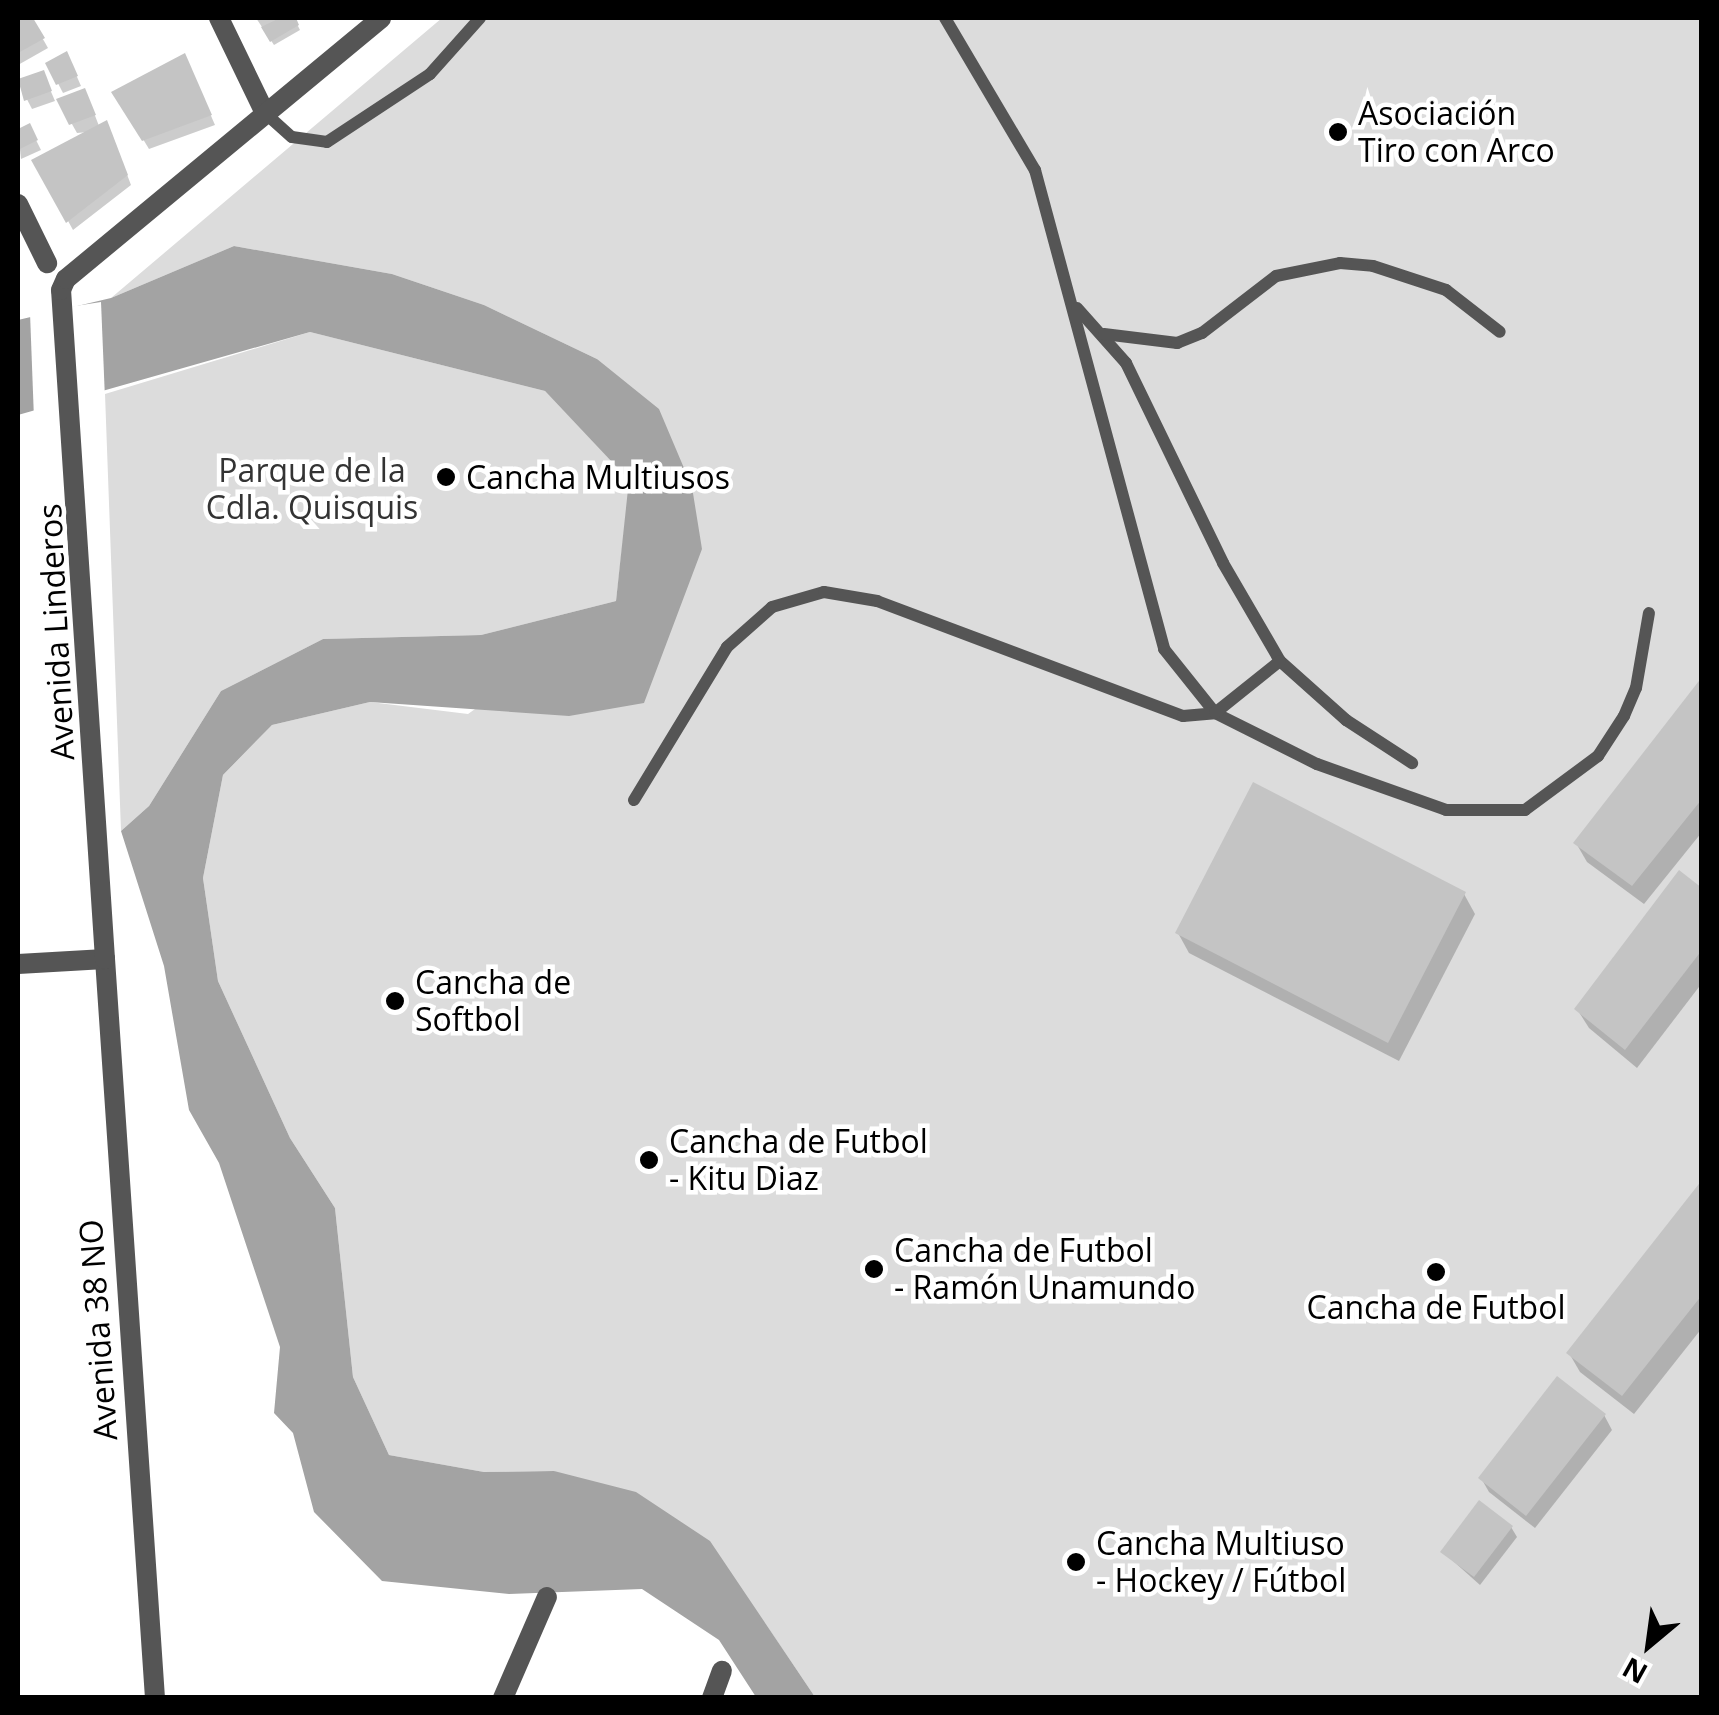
<!DOCTYPE html>
<html>
<head>
<meta charset="utf-8">
<style>
	body { margin:0 }
	#map { position:relative; width:1719px; height:1715px; overflow:hidden; background:#fff; font-family:"Open Sans",sans-serif }
	div>[style] { position:absolute }
	.green>* { inset:0; background:#dcdcdc }
	.water>* { inset:0; background:#a3a3a3 }
	.pier>* { inset:0; background:#fff }
	.shadow>* { inset:0; background:#0003 }
	.building>* { inset:0; background:#c4c4c4 }
	.service>* { height:12px; margin:-6px; padding:0 6px; transform-origin:6px; border-radius:6px; background:#555 }
	.minor>* { height:20px; margin:-10px; padding:0 10px; transform-origin:10px; border-radius:10px; background:#555 }
	.tertiary>* { height:20px; margin:-10px; padding:0 10px; transform-origin:10px; border-radius:10px; background:#555 }
	.dots>* { width:28px; height:28px; translate:-50% -50%; box-sizing:border-box; border:5px solid #fff; border-radius:50% }
	span { translate:-50% -50%; white-space:nowrap; text-align:center; line-height:1.15; -webkit-text-stroke:9px #fff; paint-order:stroke }
	.poi-label { font-size:32px; color:#000 }
	.left { translate:0 -50%; text-align:left }
	.park-label { font-size:32px; color:#333 }
	.street-label { font-size:32px; color:#000 }
	.frame { position:absolute; inset:0; border:20px solid #000; pointer-events:none }
	.north { position:absolute; left:1599px; top:1595px; width:100px; height:100px; -webkit-text-stroke:8px #fff; paint-order:stroke; rotate:209deg; font-size:28px; font-weight:700; line-height:40px; text-align:center; color:#000 }
	.north::after { content:''; display:block; margin:auto; width:35px; height:45px; background:#000; clip-path:polygon(50% 0,100% 100%,50% 72%,0 100%) }
</style>
</head>
<body>
<div id="map">
	<div class="green">
		<div style="clip-path:polygon(442px 18px,1701px 18px,1701px 1697px,815px 1697px,765px 1623px,554px 1471px,484px 1472px,389px 1455px,353px 1377px,335px 1208px,290px 1138px,218px 981px,203px 878px,223px 775px,272px 725px,370px 702px,468px 714px,702px 549px,597px 359px,484px 305px,392px 274px,234px 246px,111px 298px)"></div>
		<div style="clip-path:polygon(310px 332px,545px 391px,630px 480px,616px 601px,481px 635px,323px 639px,221px 691px,149px 806px,121px 831px,105px 394px)"></div>
	</div>
	<div class="water">
		<div style="clip-path:polygon(234px 246px,392px 274px,484px 305px,597px 359px,659px 409px,692px 487px,702px 549px,644px 703px,569px 716px,370px 702px,272px 725px,223px 775px,203px 878px,218px 981px,290px 1138px,335px 1208px,353px 1377px,389px 1455px,484px 1472px,554px 1471px,636px 1492px,710px 1541px,815px 1697px,756px 1697px,719px 1640px,642px 1589px,509px 1594px,382px 1581px,314px 1512px,293px 1433px,274px 1413px,280px 1347px,219px 1163px,189px 1110px,164px 966px,121px 831px,149px 806px,221px 691px,323px 639px,481px 635px,616px 601px,629px 480px,545px 391px,310px 332px,18px 415px,18px 320px,111px 298px)"></div>
	</div>
	<div class="pier">
		<div style="clip-path:polygon(101px 302px,105px 399px,34px 419px,30px 313px)"></div>
	</div>
	<div class="shadow">
		<div style="clip-path:polygon(18px 18px,31px 18px,48px 48px,18px 65px)"></div>
		<div style="clip-path:polygon(256px 18px,294px 18px,300px 30px,274px 45px)"></div>
		<div style="clip-path:polygon(71px 63px,81px 86px,63px 93px,48px 64px)"></div>
		<div style="clip-path:polygon(189px 65px,215px 125px,149px 149px,115px 93px)"></div>
		<div style="clip-path:polygon(43px 73px,55px 101px,32px 109px,18px 82px)"></div>
		<div style="clip-path:polygon(89px 100px,99px 126px,111px 132px,131px 185px,73px 230px,35px 161px,88px 132px,77px 133px,59px 101px)"></div>
		<div style="clip-path:polygon(29px 126px,41px 150px,21px 159px,18px 132px)"></div>
		<div style="clip-path:polygon(1702px 681px,1702px 832px,1644px 904px,1587px 862px,1576px 843px)"></div>
		<div style="clip-path:polygon(1702px 891px,1702px 983px,1637px 1068px,1589px 1028px,1577px 1009px)"></div>
		<div style="clip-path:polygon(1464px 894px,1475px 914px,1399px 1061px,1189px 953px,1178px 933px)"></div>
		<div style="clip-path:polygon(1702px 1184px,1702px 1328px,1634px 1414px,1580px 1372px,1569px 1353px)"></div>
		<div style="clip-path:polygon(1604px 1415px,1612px 1430px,1535px 1528px,1489px 1492px,1481px 1478px)"></div>
		<div style="clip-path:polygon(1511px 1527px,1517px 1537px,1480px 1585px,1443px 1552px)"></div>
	</div>
	<div class="building">
		<div style="clip-path:polygon(18px 18px,33px 18px,45px 38px,18px 53px)"></div>
		<div style="clip-path:polygon(280px 18px,296px 18px,299px 25px,270px 42px,261px 27px)"></div>
		<div style="clip-path:polygon(67px 51px,78px 76px,56px 85px,45px 63px)"></div>
		<div style="clip-path:polygon(185px 53px,212px 115px,142px 141px,111px 92px)"></div>
		<div style="clip-path:polygon(44px 70px,52px 91px,24px 101px,18px 79px)"></div>
		<div style="clip-path:polygon(85px 88px,96px 115px,69px 125px,56px 99px)"></div>
		<div style="clip-path:polygon(107px 120px,128px 175px,66px 223px,31px 160px)"></div>
		<div style="clip-path:polygon(30px 123px,38px 140px,18px 150px,18px 129px)"></div>
		<div style="clip-path:polygon(1702px 677px,1702px 799px,1632px 886px,1573px 843px)"></div>
		<div style="clip-path:polygon(1253px 782px,1466px 892px,1388px 1043px,1175px 933px)"></div>
		<div style="clip-path:polygon(1679px 870px,1702px 888px,1702px 950px,1625px 1050px,1574px 1009px)"></div>
		<div style="clip-path:polygon(1702px 1180px,1702px 1295px,1622px 1396px,1566px 1353px)"></div>
		<div style="clip-path:polygon(1557px 1376px,1606px 1414px,1526px 1516px,1478px 1478px)"></div>
		<div style="clip-path:polygon(1479px 1500px,1513px 1526px,1474px 1577px,1440px 1552px)"></div>
	</div>
	<div class="service">
		<div style="left:945px;top:18px;width:177px;rotate:59.4deg"></div>
		<div style="left:1035px;top:170px;width:496px;rotate:74.9deg"></div>
		<div style="left:1164px;top:649px;width:82px;rotate:51.4deg"></div>
		<div style="left:1215px;top:713px;width:114px;rotate:26.6deg"></div>
		<div style="left:1317px;top:764px;width:137px;rotate:19.6deg"></div>
		<div style="left:1446px;top:810px;width:79px"></div>
		<div style="left:1525px;top:810px;width:91px;rotate:-36.5deg"></div>
		<div style="left:1598px;top:756px;width:48px;rotate:-57deg"></div>
		<div style="left:1624px;top:716px;width:30px;rotate:-67deg"></div>
		<div style="left:1636px;top:688px;width:76px;rotate:-80.2deg"></div>
		<div style="left:265px;top:113px;width:36px;rotate:42deg"></div>
		<div style="left:292px;top:137px;width:35px;rotate:8deg"></div>
		<div style="left:327px;top:142px;width:123px;rotate:-33.4deg"></div>
		<div style="left:430px;top:74px;width:75px;rotate:-48.2deg"></div>
		<div style="left:1077px;top:308px;width:74px;rotate:48.3deg"></div>
		<div style="left:1126px;top:363px;width:222px;rotate:64.1deg"></div>
		<div style="left:1223px;top:563px;width:113px;rotate:59.8deg"></div>
		<div style="left:1280px;top:661px;width:89px;rotate:41.8deg"></div>
		<div style="left:1346px;top:720px;width:79px;rotate:33.1deg"></div>
		<div style="left:1104px;top:334px;width:74px;rotate:7deg"></div>
		<div style="left:1177px;top:343px;width:27px;rotate:-22deg"></div>
		<div style="left:1202px;top:333px;width:93px;rotate:-37.6deg"></div>
		<div style="left:1276px;top:276px;width:65px;rotate:-11.5deg"></div>
		<div style="left:1340px;top:263px;width:33px;rotate:5deg"></div>
		<div style="left:1373px;top:266px;width:77px;rotate:18.2deg"></div>
		<div style="left:1446px;top:290px;width:68px;rotate:37.9deg"></div>
		<div style="left:634px;top:800px;width:179px;rotate:-58.7deg"></div>
		<div style="left:727px;top:647px;width:60px;rotate:-41.6deg"></div>
		<div style="left:772px;top:607px;width:54px;rotate:-16.1deg"></div>
		<div style="left:824px;top:592px;width:54px;rotate:9.6deg"></div>
		<div style="left:877px;top:601px;width:327px;rotate:20.6deg"></div>
		<div style="left:1183px;top:716px;width:32px;rotate:-5deg"></div>
		<div style="left:1215px;top:713px;width:83px;rotate:-38.7deg"></div>
	</div>
	<div class="minor">
		<div style="left:219px;top:18px;width:106px;rotate:64.2deg"></div>
		<div style="left:18px;top:204px;width:66px;rotate:63.8deg"></div>
		<div style="left:105px;top:959px;width:741px;rotate:86.13deg"></div>
		<div style="left:503px;top:1698px;width:110px;rotate:-66.5deg"></div>
		<div style="left:712px;top:1698px;width:29px;rotate:-70deg"></div>
	</div>
	<div class="tertiary">
		<div style="left:18px;top:964px;width:87px;rotate:-3.3deg"></div>
		<div style="left:105px;top:959px;width:670px;rotate:-93.76deg"></div>
		<div style="left:61px;top:290px;width:12px;rotate:-66deg"></div>
		<div style="left:66px;top:279px;width:409px;rotate:-39.6deg"></div>
	</div>
	<div class="dots">
		<div style="left:1338px;top:132px;background:#000"></div>
		<div style="left:446px;top:477px;background:#000"></div>
		<div style="left:395px;top:1001px;background:#000"></div>
		<div style="left:649px;top:1160px;background:#000"></div>
		<div style="left:874px;top:1269px;background:#000"></div>
		<div style="left:1436px;top:1272px;background:#000"></div>
		<div style="left:1076px;top:1562px;background:#000"></div>
	</div>
	<div class="poi-label">
		<span class="left" style="left:1358px;top:132px">Asociación<br>Tiro con Arco</span>
		<span class="left" style="left:466px;top:477px">Cancha Multiusos</span>
		<span class="left" style="left:415px;top:1001px">Cancha de<br>Softbol</span>
		<span class="left" style="left:669px;top:1160px">Cancha de Futbol<br>- Kitu Diaz</span>
		<span class="left" style="left:894px;top:1269px">Cancha de Futbol<br>- Ramón Unamundo</span>
		<span style="left:1436px;top:1307px">Cancha de Futbol</span>
		<span class="left" style="left:1096px;top:1562px">Cancha Multiuso<br>- Hockey / Fútbol</span>
	</div>
	<div class="park-label">
		<span style="left:312px;top:489px">Parque de la<br>Cdla. Quisquis</span>
	</div>
	<div class="street-label">
		<span style="left:56px;top:632px;rotate:-93deg">Avenida Linderos</span>
		<span style="left:98px;top:1330px;rotate:-94deg">Avenida 38 NO</span>
	</div>
	<div class="frame"></div>
	<div class="north">N</div>
</div>
</body>
</html>
